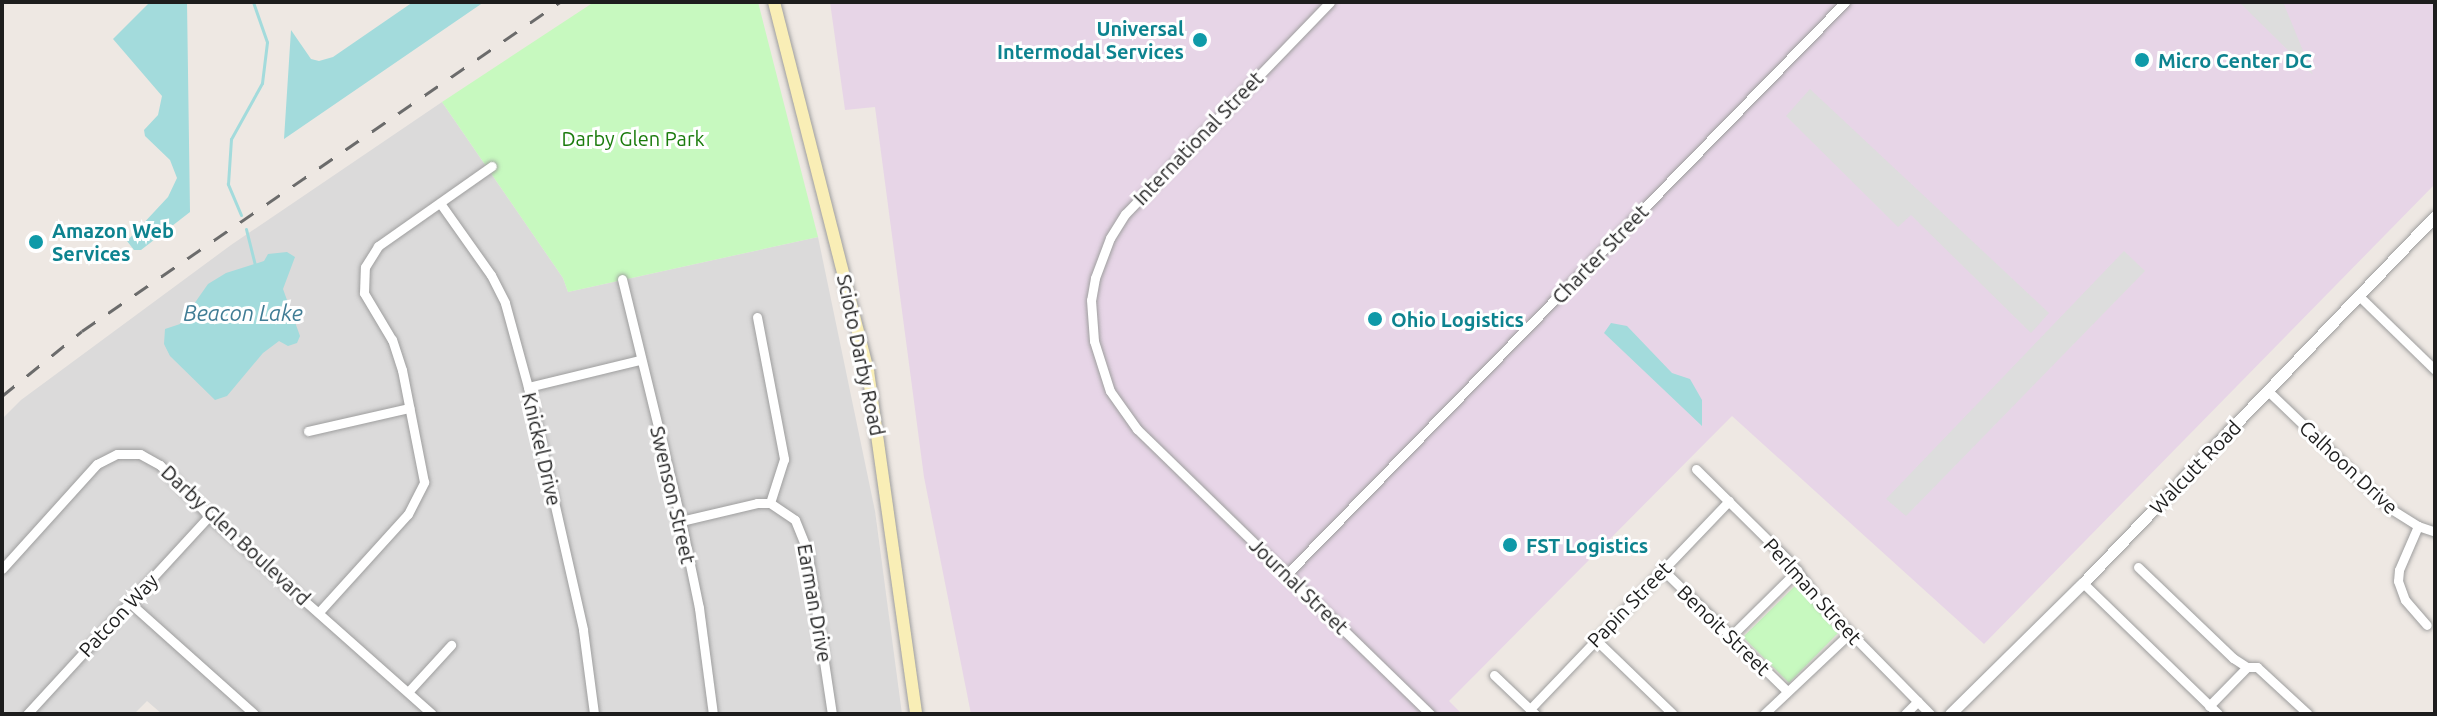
<!DOCTYPE html>
<html>
<head>
<meta charset="utf-8">
<style>
	body { margin:0 }
	#map { position:relative; width:2437px; height:716px; overflow:hidden; background:#eee8e3; font-family:Ubuntu,sans-serif }
	div>[style] { position:absolute }
	.residential>* { inset:0; background:#dbdada }
	.industrial>* { inset:0; background:#e7d5e7 }
	.park>* { inset:0; background:#c7f9bf }
	.parking>* { inset:0; background:#ddd }
	.water>* { inset:0; background:#a3dbdc }
	.stream>* { height:3px; margin:-1.5px; padding:0 1.5px; transform-origin:1.5px; border-radius:1.5px; background:#a3dbdc }
	.roads { filter:drop-shadow(0 0 2px #9e9e9e) drop-shadow(0 0 2px #9e9e9e) }
	.minor>* { height:9px; margin:-4.5px; padding:0 4.5px; transform-origin:4.5px; border-radius:4.5px; background:#fff }
	.tertiary>* { height:11px; margin:-5.5px; padding:0 5.5px; transform-origin:5.5px; border-radius:5.5px; background:#fff }
	.secondary>* { height:12px; margin:-6px; padding:0 6px; transform-origin:6px; border-radius:6px; background:#f9eeb6 }
	.rail>* { height:3px; margin-top:-1.5px; transform-origin:0; background:repeating-linear-gradient(90deg,#6b6b6b 0 16px,transparent 0 32px) }
	.dots>* { width:22px; height:22px; translate:-50% -50%; box-sizing:border-box; border:4px solid #fff; border-radius:50% }
	span { translate:-50% -50%; white-space:nowrap; text-align:center; line-height:1.15; -webkit-text-stroke:6px #fff; paint-order:stroke }
	.culture-label { font-size:20px; color:#0d838f; font-weight:700 }
	.right { translate:-100% -50%; text-align:right }
	.left { translate:0 -50%; text-align:left }
	.park-label { font-size:20px; color:#1a7b0c }
	.street-label { font-size:20px; color:#1d1d1d }
	.water-label { font-size:22px; color:#417d95; font-style:italic }
	.frame { position:absolute; inset:0; border:4px solid #1d1d1d; pointer-events:none }
</style>
</head>
<body>
<div id="map">
	<div class="residential">
		<div style="clip-path:polygon(442px 102px,563px 278px,568px 292px,818px 237px,875px 511px,902px 714px,162px 714px,147px 701px,134px 714px,2px 714px,2px 419px,21px 400px,231px 245px)"></div>
	</div>
	<div class="industrial">
		<div style="clip-path:polygon(830px 2px,2435px 2px,2435px 184px,1984px 644px,1732px 416px,1449px 701px,1462px 714px,971px 714px,924px 477px,875px 107px,845px 110px)"></div>
	</div>
	<div class="park">
		<div style="clip-path:polygon(594px 2px,758px 2px,818px 237px,568px 292px,563px 278px,442px 102px)"></div>
		<div style="clip-path:polygon(1796px 585px,1838px 633px,1789px 683px,1743px 637px)"></div>
	</div>
	<div class="parking">
		<div style="clip-path:polygon(2239px 2px,2283px 2px,2313px 75px)"></div>
		<div style="clip-path:polygon(1810px 89px,2049px 313px,2031px 333px,1911px 215px,1898px 227px,1786px 116px)"></div>
		<div style="clip-path:polygon(2124px 251px,2145px 271px,1906px 516px,1886px 499px)"></div>
	</div>
	<div class="water">
		<div style="clip-path:polygon(150px 2px,187px 2px,190px 212px,141px 250px,134px 250px,127px 241px,168px 197px,177px 178px,170px 160px,145px 136px,144px 130px,158px 115px,162px 96px,113px 39px)"></div>
		<div style="clip-path:polygon(413px 2px,484px 2px,284px 139px,291px 30px,311px 59px,319px 61px,333px 57px)"></div>
		<div style="clip-path:polygon(287px 252px,295px 257px,283px 289px,300px 336px,297px 343px,288px 346px,279px 341px,263px 353px,227px 396px,215px 400px,170px 356px,164px 344px,165px 329px,180px 324px,208px 284px,226px 273px,264px 261px,268px 254px)"></div>
		<div style="clip-path:polygon(1611px 323px,1627px 326px,1672px 373px,1690px 379px,1702px 400px,1702px 426px,1604px 333px)"></div>
	</div>
	<div class="stream">
		<div style="left:241px;top:215px;width:34px;rotate:-113deg"></div>
		<div style="left:228px;top:184px;width:45px;rotate:-86.2deg"></div>
		<div style="left:231px;top:139px;width:64px;rotate:-61deg"></div>
		<div style="left:262px;top:83px;width:41px;rotate:-83deg"></div>
		<div style="left:267px;top:42px;width:42px;rotate:-109.3deg"></div>
		<div style="left:246px;top:229px;width:36px;rotate:76deg"></div>
	</div>
	<div class="roads">
		<div class="minor">
			<div style="left:1330px;top:2px;width:295px;rotate:134deg"></div>
			<div style="left:1125px;top:214px;width:28px;rotate:122deg"></div>
			<div style="left:1110px;top:238px;width:43px;rotate:110.6deg"></div>
			<div style="left:1095px;top:278px;width:22px;rotate:100deg"></div>
			<div style="left:1091px;top:300px;width:41px;rotate:85.8deg"></div>
			<div style="left:1094px;top:341px;width:52px;rotate:72.3deg"></div>
			<div style="left:1110px;top:391px;width:47px;rotate:54.6deg"></div>
			<div style="left:1137px;top:429px;width:409px;rotate:44.2deg"></div>
			<div style="left:440px;top:203px;width:88px;rotate:54.7deg"></div>
			<div style="left:491px;top:275px;width:31px;rotate:63deg"></div>
			<div style="left:505px;top:303px;width:87px;rotate:74.7deg"></div>
			<div style="left:528px;top:387px;width:249px;rotate:77.2deg"></div>
			<div style="left:583px;top:630px;width:85px;rotate:82.5deg"></div>
			<div style="left:622px;top:279px;width:249px;rotate:76.3deg"></div>
			<div style="left:681px;top:521px;width:89px;rotate:78.3deg"></div>
			<div style="left:699px;top:608px;width:107px;rotate:82.5deg"></div>
			<div style="left:2358px;top:295px;width:107px;rotate:44.2deg"></div>
			<div style="left:757px;top:317px;width:145px;rotate:79.2deg"></div>
			<div style="left:784px;top:459px;width:46px;rotate:107.7deg"></div>
			<div style="left:528px;top:387px;width:115px;rotate:-13.6deg"></div>
			<div style="left:2268px;top:391px;width:170px;rotate:43.8deg"></div>
			<div style="left:2391px;top:509px;width:32px;rotate:32deg"></div>
			<div style="left:2418px;top:526px;width:18px;rotate:19deg"></div>
			<div style="left:308px;top:431px;width:104px;rotate:-12.8deg"></div>
			<div style="left:1696px;top:469px;width:134px;rotate:44.7deg"></div>
			<div style="left:1791px;top:563px;width:49px;rotate:53.4deg"></div>
			<div style="left:1820px;top:602px;width:157px;rotate:45.5deg"></div>
			<div style="left:681px;top:521px;width:78px;rotate:-13.3deg"></div>
			<div style="left:757px;top:503px;width:13px"></div>
			<div style="left:770px;top:503px;width:30px;rotate:34deg"></div>
			<div style="left:795px;top:520px;width:31px;rotate:68deg"></div>
			<div style="left:807px;top:549px;width:167px;rotate:81.4deg"></div>
			<div style="left:2418px;top:526px;width:48px;rotate:113.4deg"></div>
			<div style="left:2399px;top:570px;width:11px;rotate:95deg"></div>
			<div style="left:2398px;top:581px;width:20px;rotate:70deg"></div>
			<div style="left:2405px;top:600px;width:33px;rotate:49deg"></div>
			<div style="left:2138px;top:567px;width:132px;rotate:43.8deg"></div>
			<div style="left:2233px;top:658px;width:17px;rotate:33deg"></div>
			<div style="left:2px;top:569px;width:142px;rotate:-47.9deg"></div>
			<div style="left:97px;top:464px;width:22px;rotate:-27deg"></div>
			<div style="left:117px;top:454px;width:23px"></div>
			<div style="left:140px;top:454px;width:23px;rotate:29deg"></div>
			<div style="left:160px;top:465px;width:71px;rotate:46.1deg"></div>
			<div style="left:209px;top:516px;width:298px;rotate:41.6deg"></div>
			<div style="left:1662px;top:569px;width:175px;rotate:44.3deg"></div>
			<div style="left:1287px;top:574px;width:799px;rotate:-45.71deg"></div>
			<div style="left:2083px;top:583px;width:188px;rotate:44.1deg"></div>
			<div style="left:130px;top:603px;width:166px;rotate:41.8deg"></div>
			<div style="left:319px;top:612px;width:132px;rotate:-47.8deg"></div>
			<div style="left:408px;top:514px;width:36px;rotate:-63deg"></div>
			<div style="left:424px;top:482px;width:114px;rotate:-101.1deg"></div>
			<div style="left:402px;top:370px;width:32px;rotate:-108deg"></div>
			<div style="left:392px;top:340px;width:55px;rotate:-120.8deg"></div>
			<div style="left:364px;top:293px;width:26px;rotate:-88deg"></div>
			<div style="left:365px;top:267px;width:25px;rotate:-58deg"></div>
			<div style="left:378px;top:246px;width:139px;rotate:-35.1deg"></div>
			<div style="left:1730px;top:637px;width:95px;rotate:-44.6deg"></div>
			<div style="left:1595px;top:639px;width:108px;rotate:43.9deg"></div>
			<div style="left:1494px;top:675px;width:57px;rotate:43.6deg"></div>
			<div style="left:408px;top:692px;width:64px;rotate:-47.5deg"></div>
			<div style="left:2209px;top:706px;width:54px;rotate:-45.7deg"></div>
			<div style="left:2247px;top:667px;width:10px"></div>
			<div style="left:2257px;top:667px;width:69px;rotate:42.7deg"></div>
			<div style="left:1530px;top:709px;width:288px;rotate:-46.3deg"></div>
			<div style="left:27px;top:714px;width:269px;rotate:-47.4deg"></div>
			<div style="left:1764px;top:714px;width:117px;rotate:-43.3deg"></div>
			<div style="left:1905px;top:714px;width:18px;rotate:-45deg"></div>
		</div>
		<div class="tertiary">
			<div style="left:1950px;top:714px;width:187px;rotate:-44.6deg"></div>
			<div style="left:2083px;top:583px;width:509px;rotate:-46.2deg"></div>
		</div>
		<div class="secondary">
			<div style="left:774px;top:2px;width:381px;rotate:75.7deg"></div>
			<div style="left:868px;top:371px;width:346px;rotate:82deg"></div>
		</div>
	</div>
	<div class="rail">
		<div style="left:2px;top:396px;width:103px;rotate:-39.1deg"></div>
		<div style="left:82px;top:331px;width:580px;rotate:-34.54deg"></div>
	</div>
	<div class="dots">
		<div style="left:1200px;top:40px;background:#0f9aa8"></div>
		<div style="left:2142px;top:60px;background:#0f9aa8"></div>
		<div style="left:36px;top:242px;background:#0f9aa8"></div>
		<div style="left:1375px;top:319px;background:#0f9aa8"></div>
		<div style="left:1510px;top:545px;background:#0f9aa8"></div>
	</div>
	<div class="culture-label">
		<span class="right" style="left:1184px;top:40px">Universal<br>Intermodal Services</span>
		<span class="left" style="left:2158px;top:60px">Micro Center DC</span>
		<span class="left" style="left:52px;top:242px">Amazon Web<br>Services</span>
		<span class="left" style="left:1391px;top:319px">Ohio Logistics</span>
		<span class="left" style="left:1526px;top:545px">FST Logistics</span>
	</div>
	<div class="park-label">
		<span style="left:633px;top:138px">Darby Glen Park</span>
	</div>
	<div class="street-label">
		<span style="left:1198px;top:138px;rotate:-46deg">International Street</span>
		<span style="left:1600px;top:254px;rotate:-46deg">Charter Street</span>
		<span style="left:861px;top:355px;rotate:78deg">Scioto Darby Road</span>
		<span style="left:542px;top:449px;rotate:77deg">Knickel Drive</span>
		<span style="left:2195px;top:467px;rotate:-46deg">Walcutt Road</span>
		<span style="left:2349px;top:467px;rotate:43deg">Calhoon Drive</span>
		<span style="left:673px;top:495px;rotate:77deg">Swenson Street</span>
		<span style="left:236px;top:535px;rotate:43deg">Darby Glen Boulevard</span>
		<span style="left:1299px;top:586px;rotate:44deg">Journal Street</span>
		<span style="left:1813px;top:591px;rotate:48deg">Perlman Street</span>
		<span style="left:815px;top:603px;rotate:80deg">Earman Drive</span>
		<span style="left:1629px;top:604px;rotate:-46deg">Papin Street</span>
		<span style="left:118px;top:615px;rotate:-47deg">Patcon Way</span>
		<span style="left:1724px;top:630px;rotate:44deg">Benoit Street</span>
	</div>
	<div class="water-label">
		<span style="left:243px;top:313px">Beacon Lake</span>
	</div>
	<div class="frame"></div>
</div>
</body>
</html>
